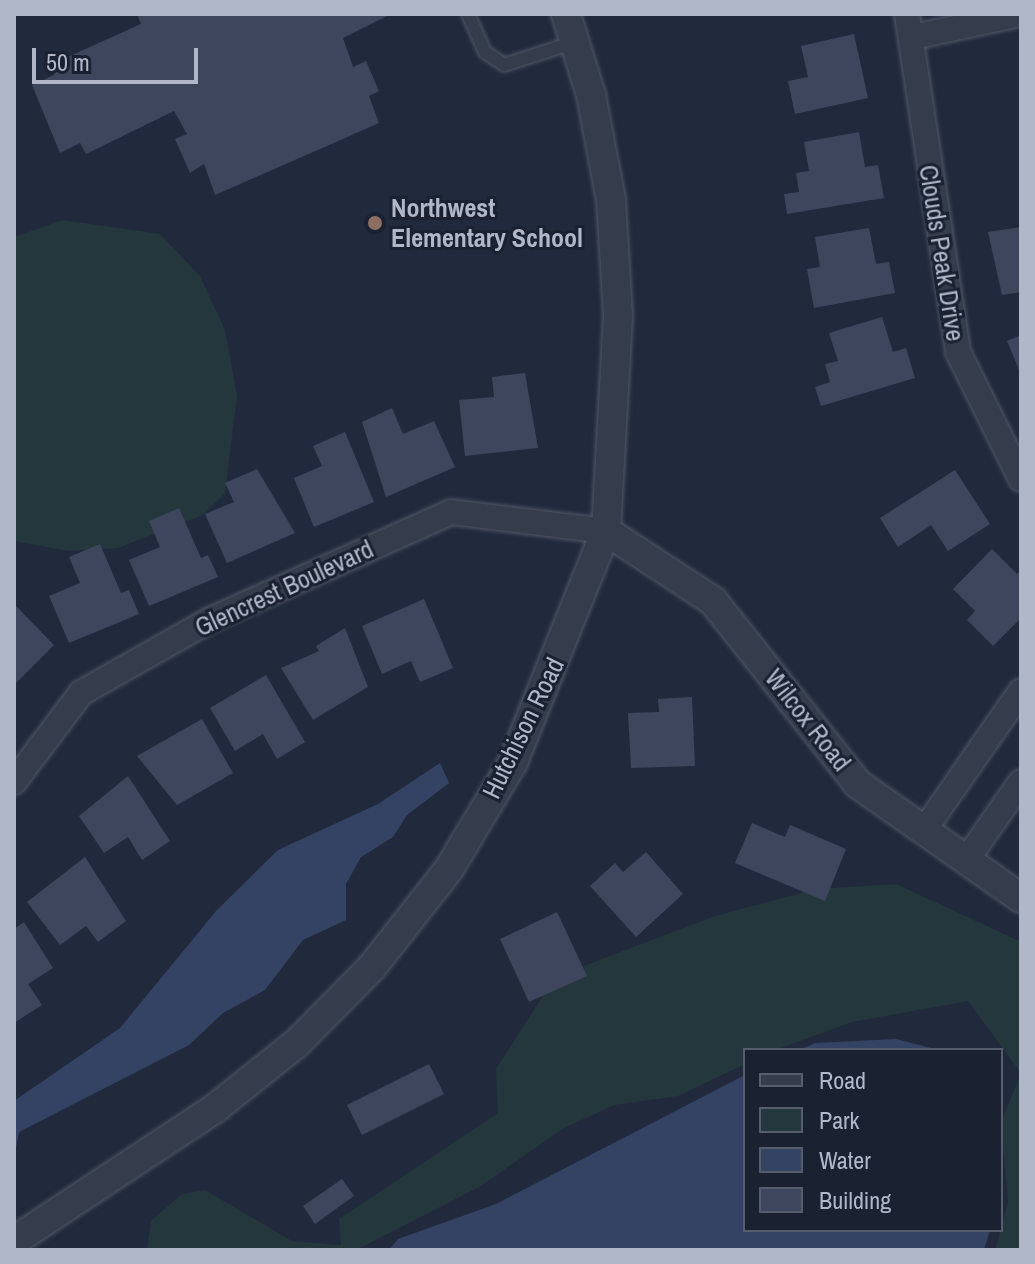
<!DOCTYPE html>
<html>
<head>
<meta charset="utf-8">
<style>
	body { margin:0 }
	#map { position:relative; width:1035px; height:1264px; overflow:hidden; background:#212a3c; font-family:"Archivo Narrow",sans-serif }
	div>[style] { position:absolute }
	.green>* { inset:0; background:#23373d }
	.water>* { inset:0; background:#344364 }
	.building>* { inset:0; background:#3d465c }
	.roads { filter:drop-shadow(0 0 2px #505767) drop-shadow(0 0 2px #505767) }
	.service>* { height:12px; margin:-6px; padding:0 6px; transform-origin:6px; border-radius:6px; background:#353c4c }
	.minor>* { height:24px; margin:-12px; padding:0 12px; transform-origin:12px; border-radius:12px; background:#353c4c }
	.tertiary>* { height:28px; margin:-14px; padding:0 14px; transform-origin:14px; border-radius:14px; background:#353c4c }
	.dots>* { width:22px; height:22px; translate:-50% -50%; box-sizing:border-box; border:4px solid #1a2131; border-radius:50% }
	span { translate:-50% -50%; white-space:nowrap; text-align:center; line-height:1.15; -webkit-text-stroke:6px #1a2131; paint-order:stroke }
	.poi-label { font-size:26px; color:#b0b7c8; font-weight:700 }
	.left { translate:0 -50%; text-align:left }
	.street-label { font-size:26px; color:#b0b7c8 }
	.frame { position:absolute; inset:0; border:16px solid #b0b7c8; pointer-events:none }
	.legend { position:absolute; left:743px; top:1048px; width:260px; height:184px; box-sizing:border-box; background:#1a2131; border:2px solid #565d6d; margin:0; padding:10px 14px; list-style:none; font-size:24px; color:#b0b7c8 }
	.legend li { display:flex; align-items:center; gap:16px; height:40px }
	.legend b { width:40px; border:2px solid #565d6d }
	.scale { position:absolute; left:32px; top:48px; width:166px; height:36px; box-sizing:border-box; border:4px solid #b0b7c8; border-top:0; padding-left:10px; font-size:24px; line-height:28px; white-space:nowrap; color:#b0b7c8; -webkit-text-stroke:6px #1a2131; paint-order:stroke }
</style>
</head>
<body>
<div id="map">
	<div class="green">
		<div style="clip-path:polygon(63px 220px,160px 234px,200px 276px,225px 330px,237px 396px,225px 493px,203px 515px,118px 548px,69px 551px,14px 541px,14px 237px)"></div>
		<div style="clip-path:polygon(896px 884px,1021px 942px,1021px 1073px,968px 1001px,852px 1022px,775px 1050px,745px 1050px,745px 1064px,678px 1096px,614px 1105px,562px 1129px,481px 1186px,356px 1250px,147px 1250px,151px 1221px,182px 1194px,205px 1190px,292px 1241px,341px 1245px,339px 1219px,498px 1113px,496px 1069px,555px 977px,715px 916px,816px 889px)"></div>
		<div style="clip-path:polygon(1021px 1074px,1021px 1250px,995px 1250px,1008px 1202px,1001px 1122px)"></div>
	</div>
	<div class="water">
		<div style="clip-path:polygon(440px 763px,449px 783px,407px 815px,393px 837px,361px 857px,346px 884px,346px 920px,303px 940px,265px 990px,223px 1013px,189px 1045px,19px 1132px,14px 1159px,14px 1101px,120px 1028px,216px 911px,278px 850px,378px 804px)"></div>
		<div style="clip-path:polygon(896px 1039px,939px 1050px,799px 1050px,815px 1043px)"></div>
		<div style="clip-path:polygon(745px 1075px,745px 1230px,990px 1230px,984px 1250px,389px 1250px,398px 1239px,496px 1204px)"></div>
	</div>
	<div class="building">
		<div style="clip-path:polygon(137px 14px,391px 14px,343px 38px,353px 67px,366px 61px,379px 91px,369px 96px,379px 123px,215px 195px,204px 164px,190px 173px,175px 139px,187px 134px,174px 111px,86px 154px,80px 143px,60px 153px,32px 85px,54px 75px,52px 64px,141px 24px)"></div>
		<div style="clip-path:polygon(854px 34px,868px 98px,795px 114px,788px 81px,808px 77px,801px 46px)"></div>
		<div style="clip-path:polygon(859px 132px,865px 167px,878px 165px,884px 198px,787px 214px,784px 194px,799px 192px,796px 173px,809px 171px,804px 142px)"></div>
		<div style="clip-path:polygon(1021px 227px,1021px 292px,1002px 295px,988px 232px)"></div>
		<div style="clip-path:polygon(869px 228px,876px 264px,889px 262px,895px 293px,814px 308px,807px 269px,820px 267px,815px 237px)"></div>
		<div style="clip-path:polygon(882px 317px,893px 352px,906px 348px,915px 378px,821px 406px,815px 387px,830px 382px,825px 364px,838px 361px,829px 333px)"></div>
		<div style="clip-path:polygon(1021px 335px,1021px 369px,1019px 370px,1007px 341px)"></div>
		<div style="clip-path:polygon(525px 373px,538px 448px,465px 456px,459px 400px,494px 397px,492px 377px)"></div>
		<div style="clip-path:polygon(392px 408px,403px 434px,434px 421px,455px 467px,386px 497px,362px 422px)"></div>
		<div style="clip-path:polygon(345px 432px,374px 502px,314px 527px,294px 478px,322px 466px,313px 446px)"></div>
		<div style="clip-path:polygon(257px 469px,295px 533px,227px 563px,205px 514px,234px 502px,225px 483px)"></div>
		<div style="clip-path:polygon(955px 470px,990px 524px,948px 551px,931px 525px,898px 547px,880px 518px)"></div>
		<div style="clip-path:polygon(179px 508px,201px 558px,208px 555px,218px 577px,149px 606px,129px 560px,160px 547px,149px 521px)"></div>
		<div style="clip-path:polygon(100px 544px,121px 593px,129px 590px,139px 614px,69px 643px,49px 596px,80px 583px,69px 557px)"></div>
		<div style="clip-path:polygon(992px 549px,1017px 574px,1021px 570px,1021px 618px,993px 646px,967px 620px,975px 611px,953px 589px)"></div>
		<div style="clip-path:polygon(424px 599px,453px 668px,420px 682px,411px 661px,382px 674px,362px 626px)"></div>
		<div style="clip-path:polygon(16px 606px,54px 645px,14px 685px,14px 608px)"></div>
		<div style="clip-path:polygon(345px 628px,368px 687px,313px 720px,281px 668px,319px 651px,316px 646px)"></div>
		<div style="clip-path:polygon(266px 675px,305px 742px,277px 759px,263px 734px,235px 751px,210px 708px)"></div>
		<div style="clip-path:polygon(692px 697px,695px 766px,631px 768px,628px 713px,659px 712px,658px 699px)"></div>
		<div style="clip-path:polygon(202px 719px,233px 773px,177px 805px,137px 756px)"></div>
		<div style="clip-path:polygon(128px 776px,170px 841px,142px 860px,128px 837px,104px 853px,79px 816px)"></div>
		<div style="clip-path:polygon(752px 823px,785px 837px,790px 825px,846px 849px,825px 901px,735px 863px)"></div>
		<div style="clip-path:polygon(646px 852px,683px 894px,636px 937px,590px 886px,615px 863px,623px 872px)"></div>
		<div style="clip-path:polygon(85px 857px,126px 921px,98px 942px,86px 926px,60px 945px,27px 902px)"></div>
		<div style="clip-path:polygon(557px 912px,587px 976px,529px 1002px,500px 939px)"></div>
		<div style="clip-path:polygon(24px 922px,53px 968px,28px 984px,42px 1005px,14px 1023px,14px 929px)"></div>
		<div style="clip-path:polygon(429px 1064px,444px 1094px,362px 1135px,347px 1105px)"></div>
		<div style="clip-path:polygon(342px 1179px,354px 1196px,315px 1224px,303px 1206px)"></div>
	</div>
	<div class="roads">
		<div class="service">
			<div style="left:468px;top:14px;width:42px;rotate:65.9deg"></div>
			<div style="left:485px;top:52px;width:23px;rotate:34deg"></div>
			<div style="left:504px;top:65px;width:75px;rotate:-17.9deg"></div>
		</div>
		<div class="minor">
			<div style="left:907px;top:14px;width:342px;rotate:81.4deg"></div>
			<div style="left:958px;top:352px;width:142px;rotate:63.6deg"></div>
			<div style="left:913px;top:37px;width:110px;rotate:-12deg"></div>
			<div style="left:14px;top:782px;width:111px;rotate:-53deg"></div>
			<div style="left:81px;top:693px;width:148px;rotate:-29.5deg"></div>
			<div style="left:210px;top:620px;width:264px;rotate:-24.1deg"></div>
			<div style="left:451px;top:512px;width:156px;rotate:7deg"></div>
			<div style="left:925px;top:829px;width:168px;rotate:-55.2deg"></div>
			<div style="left:967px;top:859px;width:94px;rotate:-55deg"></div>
		</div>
		<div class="tertiary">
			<div style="left:606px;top:531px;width:128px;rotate:33.2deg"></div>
			<div style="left:713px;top:601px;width:233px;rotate:51.6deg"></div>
			<div style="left:858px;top:784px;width:199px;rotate:35deg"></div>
			<div style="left:14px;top:1241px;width:238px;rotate:-33.4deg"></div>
			<div style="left:213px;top:1110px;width:107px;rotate:-38.6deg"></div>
			<div style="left:297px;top:1043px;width:107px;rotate:-45.4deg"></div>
			<div style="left:372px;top:967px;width:125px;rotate:-51.8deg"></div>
			<div style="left:449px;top:869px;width:125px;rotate:-59.1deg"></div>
			<div style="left:513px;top:762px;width:249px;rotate:-68.1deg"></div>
			<div style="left:606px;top:531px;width:216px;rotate:-86.8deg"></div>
			<div style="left:618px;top:315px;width:115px;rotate:-93.5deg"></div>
			<div style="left:611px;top:200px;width:107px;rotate:-100.8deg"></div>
			<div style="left:591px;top:95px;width:85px;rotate:-107.2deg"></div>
		</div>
	</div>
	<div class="dots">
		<div style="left:375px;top:223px;background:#8d6e63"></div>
	</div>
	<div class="poi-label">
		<span class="left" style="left:391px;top:223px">Northwest<br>Elementary School</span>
	</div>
	<div class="street-label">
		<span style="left:942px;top:253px;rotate:81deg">Clouds Peak Drive</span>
		<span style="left:284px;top:588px;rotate:-25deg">Glencrest Boulevard</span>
		<span style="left:808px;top:720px;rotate:52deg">Wilcox Road</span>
		<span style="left:523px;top:728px;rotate:-64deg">Hutchison Road</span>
	</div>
	<div class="frame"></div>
	<ul class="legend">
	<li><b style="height:10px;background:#353c4c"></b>Road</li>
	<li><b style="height:22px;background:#23373d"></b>Park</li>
	<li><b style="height:22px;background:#344364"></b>Water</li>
	<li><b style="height:22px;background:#3d465c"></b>Building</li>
	</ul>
	<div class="scale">50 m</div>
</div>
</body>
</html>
